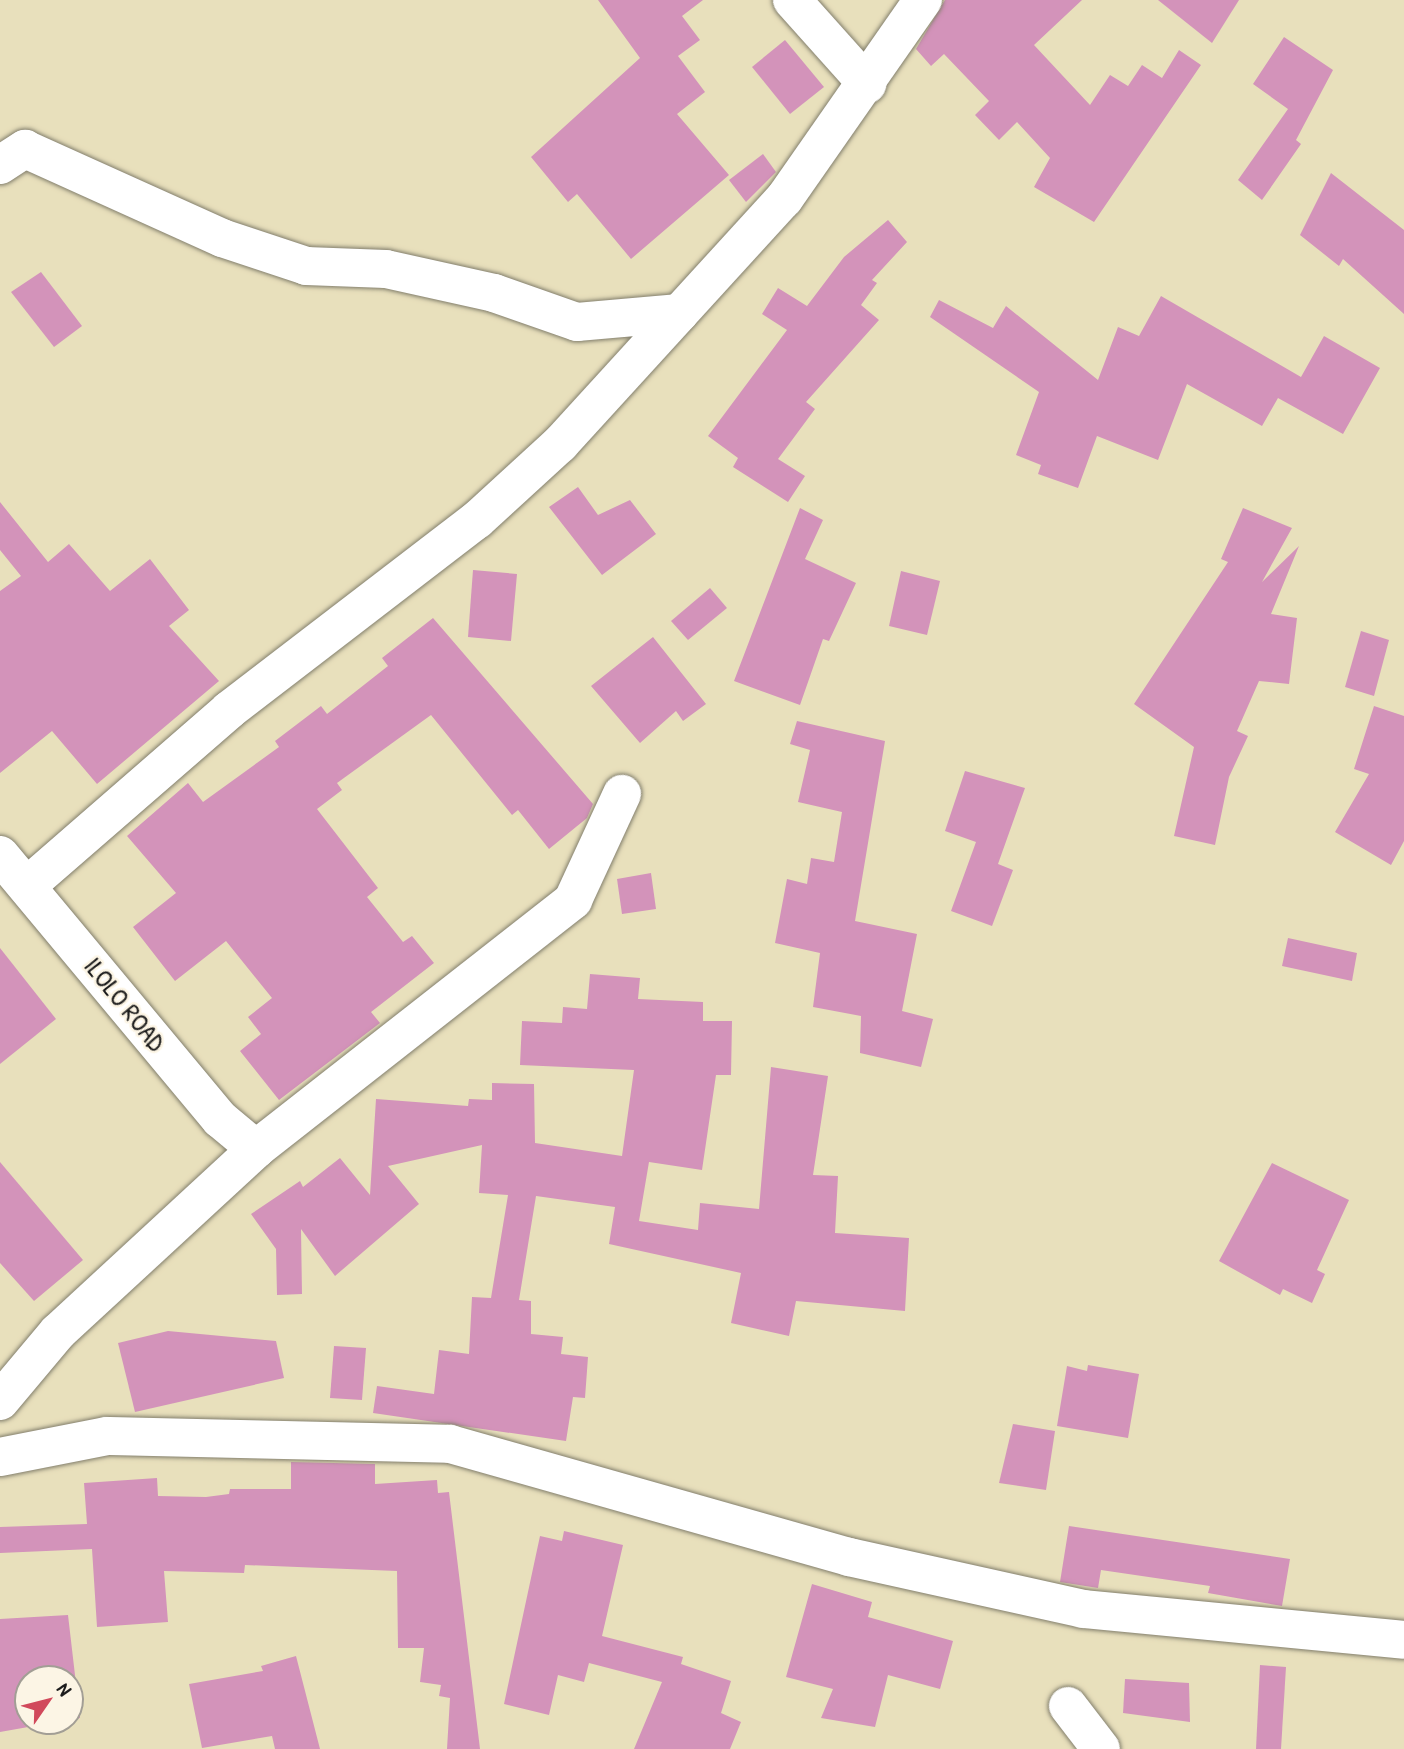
<!DOCTYPE html>
<html>
<head>
<meta charset="utf-8">
<style>
	body { margin:0 }
	#map { position:relative; width:1404px; height:1749px; overflow:hidden; background:#e8e0bc; font-family:"Patrick Hand",sans-serif }
	div>[style] { position:absolute }
	.building>* { inset:0; background:#d393ba }
	.roads { filter:drop-shadow(0 0 2px #827e6c) drop-shadow(0 0 2px #827e6c) }
	.minor>* { height:38px; margin:-19px; padding:0 19px; transform-origin:19px; border-radius:19px; background:#fff }
	span { translate:-50% -50%; white-space:nowrap; text-align:center; line-height:1.15; -webkit-text-stroke:5px #fcf5e5; paint-order:stroke }
	.street-label { font-size:26px; color:#1c1c1c }
	.north { position:absolute; left:14px; top:1665px; width:70px; height:70px; box-sizing:border-box; background:#fcf5e5; border:2px solid #a29e95; border-radius:50%; rotate:55deg; font-size:19px; font-weight:700; line-height:28px; text-align:center; color:#1c1c1c }
	.north::after { content:''; display:block; margin:auto; width:24px; height:32px; background:#d1495b; clip-path:polygon(50% 0,100% 100%,50% 72%,0 100%) }
</style>
</head>
<body>
<div id="map">
	<div class="building">
		<div style="clip-path:polygon(598px 0,703px 0,682px 16px,700px 40px,678px 56px,705px 92px,677px 114px,729px 175px,631px 259px,577px 194px,568px 202px,531px 157px,640px 58px)"></div>
		<div style="clip-path:polygon(945px 0,1082px 0,1034px 45px,1090px 105px,1110px 75px,1128px 86px,1142px 65px,1162px 78px,1179px 50px,1201px 65px,1094px 222px,1034px 187px,1050px 158px,1017px 122px,999px 140px,975px 115px,989px 101px,944px 54px,931px 66px,916px 49px)"></div>
		<div style="clip-path:polygon(1158px 0,1239px 0,1212px 43px)"></div>
		<div style="clip-path:polygon(1284px 37px,1333px 70px,1296px 140px,1301px 144px,1262px 200px,1238px 180px,1288px 109px,1253px 84px)"></div>
		<div style="clip-path:polygon(785px 40px,824px 87px,790px 114px,752px 67px)"></div>
		<div style="clip-path:polygon(763px 154px,776px 172px,746px 202px,729px 180px)"></div>
		<div style="clip-path:polygon(1331px 173px,1404px 230px,1404px 314px,1343px 259px,1339px 266px,1300px 235px)"></div>
		<div style="clip-path:polygon(888px 220px,907px 242px,872px 280px,877px 283px,861px 305px,879px 320px,806px 402px,815px 409px,778px 459px,805px 476px,788px 502px,733px 467px,738px 458px,708px 436px,787px 330px,762px 314px,778px 288px,807px 306px,844px 257px)"></div>
		<div style="clip-path:polygon(41px 272px,82px 326px,54px 347px,11px 292px)"></div>
		<div style="clip-path:polygon(1161px 296px,1301px 377px,1324px 336px,1380px 368px,1343px 434px,1278px 398px,1262px 426px,1187px 384px,1158px 460px,1097px 436px,1078px 488px,1038px 474px,1041px 465px,1016px 455px,1039px 392px,930px 317px,939px 300px,993px 328px,1006px 306px,1098px 380px,1118px 327px,1139px 336px)"></div>
		<div style="clip-path:polygon(578px 487px,598px 515px,630px 500px,656px 534px,602px 575px,549px 507px)"></div>
		<div style="clip-path:polygon(0 502px,48px 562px,69px 544px,110px 591px,150px 559px,189px 610px,169px 626px,219px 681px,97px 784px,52px 731px,0 773px,0 591px,21px 576px,0 550px)"></div>
		<div style="clip-path:polygon(800px 508px,823px 520px,805px 559px,856px 583px,829px 641px,823px 639px,800px 705px,734px 681px)"></div>
		<div style="clip-path:polygon(1243px 508px,1292px 528px,1262px 582px,1299px 546px,1271px 614px,1297px 618px,1289px 684px,1259px 681px,1237px 731px,1248px 736px,1229px 777px,1215px 845px,1174px 836px,1194px 747px,1134px 704px,1228px 562px,1221px 559px)"></div>
		<div style="clip-path:polygon(473px 570px,517px 574px,511px 641px,468px 637px)"></div>
		<div style="clip-path:polygon(901px 571px,940px 581px,927px 635px,889px 626px)"></div>
		<div style="clip-path:polygon(710px 588px,727px 608px,688px 640px,671px 621px)"></div>
		<div style="clip-path:polygon(433px 618px,593px 804px,587px 818px,549px 849px,518px 810px,512px 815px,431px 715px,337px 783px,342px 790px,317px 809px,378px 888px,367px 897px,403px 942px,412px 936px,434px 963px,371px 1012px,380px 1023px,279px 1100px,240px 1051px,261px 1034px,248px 1017px,272px 998px,226px 941px,175px 981px,133px 927px,176px 893px,127px 836px,188px 783px,203px 802px,279px 747px,275px 741px,321px 706px,327px 714px,388px 666px,382px 658px)"></div>
		<div style="clip-path:polygon(1361px 631px,1389px 640px,1374px 696px,1345px 687px)"></div>
		<div style="clip-path:polygon(653px 637px,706px 704px,683px 721px,676px 711px,640px 743px,591px 686px)"></div>
		<div style="clip-path:polygon(1374px 706px,1404px 716px,1404px 841px,1391px 865px,1335px 832px,1369px 774px,1354px 769px)"></div>
		<div style="clip-path:polygon(797px 721px,885px 741px,855px 921px,917px 934px,902px 1011px,933px 1019px,921px 1067px,860px 1053px,861px 1016px,813px 1007px,820px 953px,775px 943px,787px 879px,807px 884px,811px 858px,834px 862px,842px 812px,798px 802px,810px 750px,790px 744px)"></div>
		<div style="clip-path:polygon(965px 771px,1025px 788px,998px 864px,1013px 870px,992px 926px,951px 911px,976px 842px,945px 831px)"></div>
		<div style="clip-path:polygon(651px 873px,656px 909px,622px 914px,617px 879px)"></div>
		<div style="clip-path:polygon(1288px 938px,1357px 953px,1352px 981px,1282px 966px)"></div>
		<div style="clip-path:polygon(0 948px,56px 1019px,0 1064px)"></div>
		<div style="clip-path:polygon(590px 974px,640px 978px,638px 999px,703px 1002px,703px 1021px,732px 1021px,731px 1075px,716px 1075px,702px 1170px,649px 1162px,639px 1221px,698px 1230px,700px 1203px,759px 1209px,771px 1067px,828px 1076px,813px 1175px,838px 1176px,835px 1233px,909px 1238px,905px 1311px,796px 1301px,789px 1336px,731px 1323px,741px 1273px,609px 1244px,615px 1207px,536px 1196px,519px 1300px,531px 1301px,531px 1334px,563px 1337px,561px 1354px,588px 1357px,585px 1398px,573px 1397px,566px 1441px,373px 1413px,377px 1386px,434px 1394px,439px 1350px,469px 1354px,472px 1297px,491px 1298px,508px 1195px,479px 1193px,482px 1145px,388px 1166px,419px 1204px,335px 1276px,301px 1229px,302px 1294px,277px 1295px,276px 1249px,251px 1214px,300px 1181px,303px 1187px,340px 1158px,370px 1195px,376px 1099px,468px 1106px,469px 1099px,492px 1100px,492px 1083px,534px 1084px,535px 1143px,622px 1156px,634px 1070px,520px 1065px,522px 1021px,562px 1023px,563px 1007px,587px 1009px)"></div>
		<div style="clip-path:polygon(0 1162px,83px 1260px,34px 1301px,0 1263px)"></div>
		<div style="clip-path:polygon(1272px 1163px,1349px 1200px,1317px 1270px,1325px 1274px,1312px 1303px,1283px 1289px,1280px 1295px,1219px 1261px)"></div>
		<div style="clip-path:polygon(168px 1331px,276px 1341px,284px 1378px,135px 1412px,118px 1343px)"></div>
		<div style="clip-path:polygon(334px 1346px,366px 1348px,362px 1400px,330px 1398px)"></div>
		<div style="clip-path:polygon(1088px 1365px,1139px 1374px,1128px 1438px,1057px 1426px,1067px 1366px,1087px 1371px)"></div>
		<div style="clip-path:polygon(1013px 1424px,1055px 1431px,1046px 1490px,999px 1483px)"></div>
		<div style="clip-path:polygon(291px 1462px,375px 1464px,375px 1484px,437px 1480px,438px 1493px,449px 1492px,480px 1749px,447px 1749px,450px 1698px,439px 1696px,441px 1685px,420px 1682px,424px 1648px,398px 1648px,397px 1571px,245px 1565px,244px 1573px,164px 1571px,168px 1622px,97px 1627px,92px 1549px,0 1553px,0 1527px,87px 1524px,84px 1483px,157px 1478px,158px 1496px,206px 1497px,229px 1494px,230px 1489px,291px 1489px)"></div>
		<div style="clip-path:polygon(1069px 1526px,1290px 1559px,1282px 1606px,1208px 1593px,1210px 1586px,1101px 1570px,1098px 1588px,1060px 1582px)"></div>
		<div style="clip-path:polygon(564px 1531px,623px 1545px,602px 1636px,683px 1657px,681px 1664px,731px 1681px,721px 1713px,741px 1722px,730px 1749px,634px 1749px,662px 1682px,589px 1663px,584px 1682px,558px 1675px,549px 1715px,504px 1704px,540px 1536px,562px 1541px)"></div>
		<div style="clip-path:polygon(812px 1584px,872px 1602px,868px 1617px,953px 1641px,940px 1689px,888px 1675px,875px 1727px,821px 1718px,833px 1689px,786px 1677px)"></div>
		<div style="clip-path:polygon(68px 1615px,80px 1718px,70px 1720px,70px 1679px,28px 1679px,28px 1721px,62px 1721px,0 1732px,0 1619px)"></div>
		<div style="clip-path:polygon(296px 1656px,320px 1749px,275px 1749px,272px 1736px,202px 1748px,189px 1684px,263px 1671px,261px 1666px)"></div>
		<div style="clip-path:polygon(1260px 1665px,1286px 1667px,1281px 1749px,1256px 1749px)"></div>
		<div style="clip-path:polygon(1125px 1679px,1189px 1683px,1190px 1722px,1123px 1713px)"></div>
	</div>
	<div class="roads">
		<div class="minor">
			<div style="left:792px;top:0;width:113px;rotate:48.2deg"></div>
			<div style="left:0;top:165px;width:30px;rotate:-33deg"></div>
			<div style="left:25px;top:149px;width:216px;rotate:24.3deg"></div>
			<div style="left:222px;top:238px;width:89px;rotate:18.4deg"></div>
			<div style="left:306px;top:266px;width:80px;rotate:2.1deg"></div>
			<div style="left:386px;top:269px;width:111px;rotate:12.5deg"></div>
			<div style="left:494px;top:293px;width:88px;rotate:19.3deg"></div>
			<div style="left:577px;top:322px;width:103px;rotate:-5deg"></div>
			<div style="left:0;top:855px;width:344px;rotate:50.2deg"></div>
			<div style="left:220px;top:1119px;width:47px;rotate:39.8deg"></div>
			<div style="left:28px;top:885px;width:267px;rotate:-41deg"></div>
			<div style="left:229px;top:710px;width:312px;rotate:-37.5deg"></div>
			<div style="left:477px;top:520px;width:113px;rotate:-42.5deg"></div>
			<div style="left:560px;top:444px;width:332px;rotate:-47.6deg"></div>
			<div style="left:784px;top:199px;width:243px;rotate:-55.1deg"></div>
			<div style="left:0;top:1401px;width:90px;rotate:-50deg"></div>
			<div style="left:58px;top:1332px;width:270px;rotate:-42.7deg"></div>
			<div style="left:256px;top:1149px;width:403px;rotate:-38.1deg"></div>
			<div style="left:573px;top:900px;width:117px;rotate:-65.2deg"></div>
			<div style="left:0;top:1457px;width:109px;rotate:-11.1deg"></div>
			<div style="left:107px;top:1436px;width:343px;rotate:1.3deg"></div>
			<div style="left:450px;top:1444px;width:415px;rotate:15.8deg"></div>
			<div style="left:849px;top:1557px;width:240px;rotate:12.5deg"></div>
			<div style="left:1083px;top:1609px;width:322px;rotate:5.5deg"></div>
			<div style="left:1068px;top:1706px;width:54px;rotate:52.5deg"></div>
		</div>
	</div>
	<div class="street-label">
		<span style="left:125px;top:1004px;rotate:51deg">ILOLO ROAD</span>
	</div>
	<div class="north">N</div>
</div>
</body>
</html>
